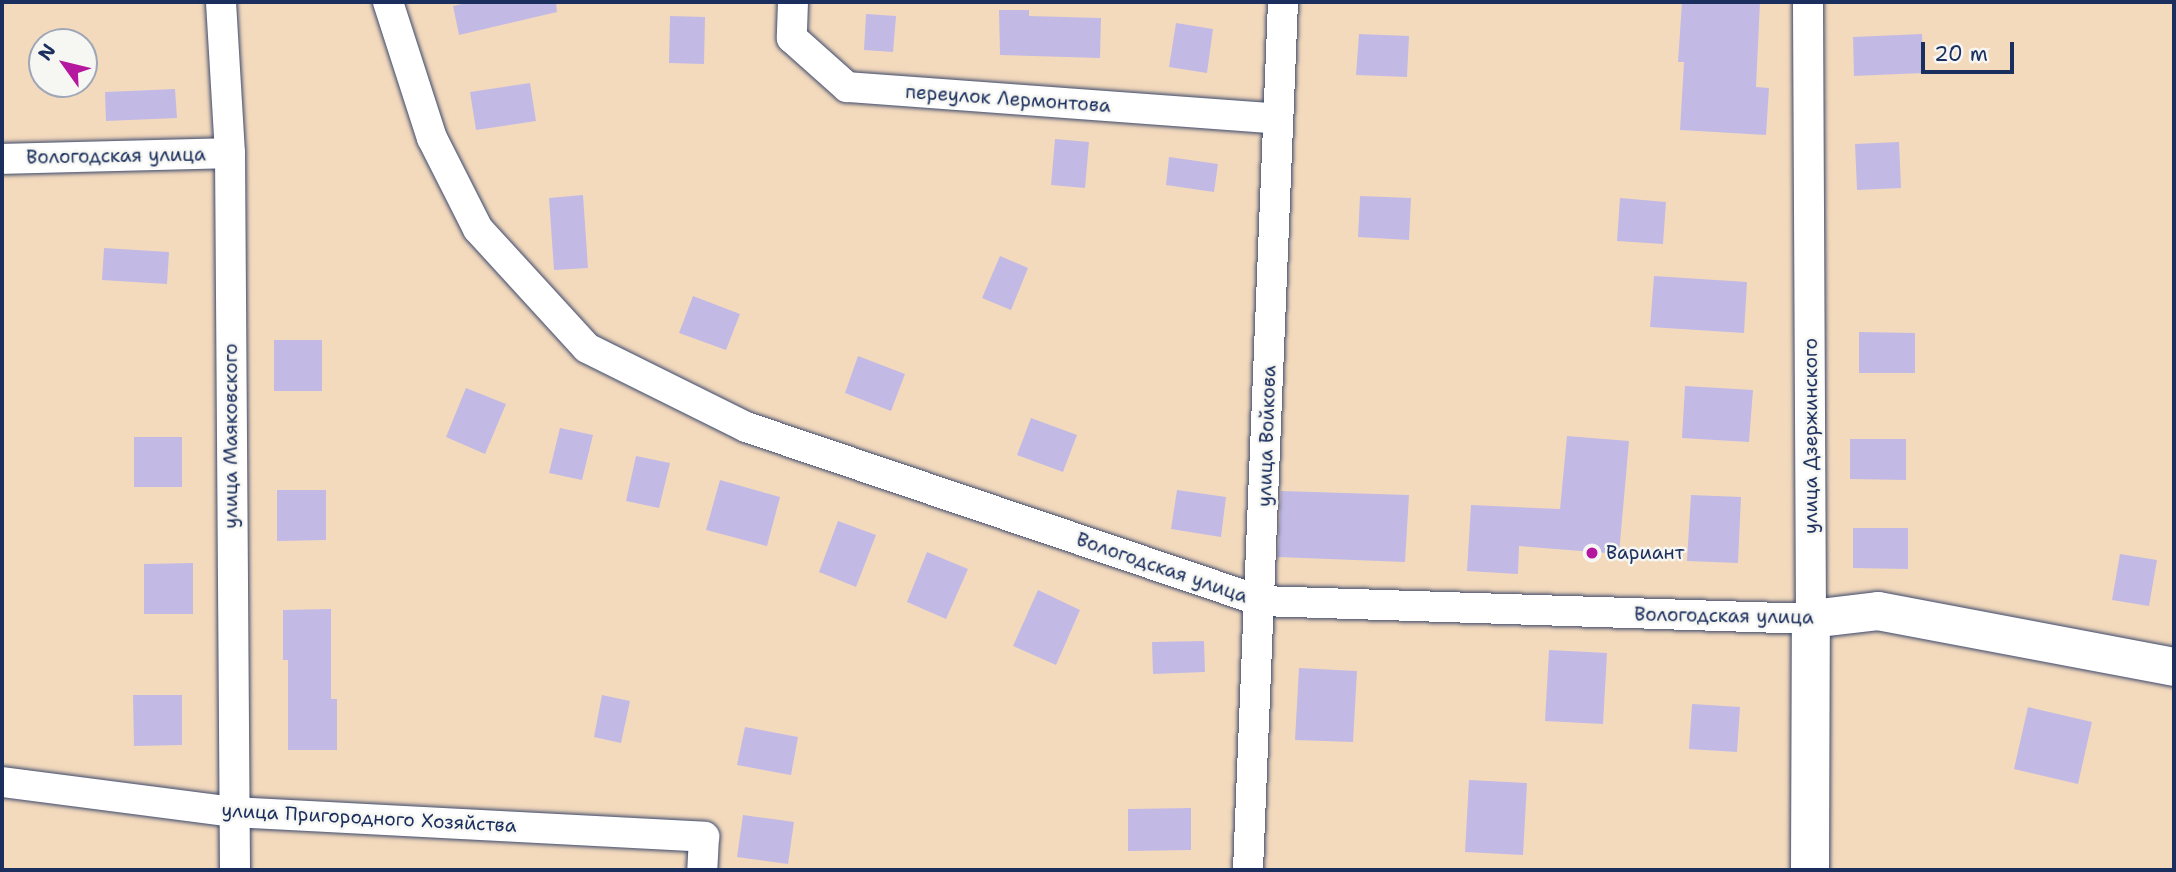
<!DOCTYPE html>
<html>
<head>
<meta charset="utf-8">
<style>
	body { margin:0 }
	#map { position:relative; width:2176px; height:872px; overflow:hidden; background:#f4dabd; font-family:"Shantell Sans",sans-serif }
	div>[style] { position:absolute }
	.building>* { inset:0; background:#c2bae5 }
	.roads { filter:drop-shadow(0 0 2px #3c496c) drop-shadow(0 0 2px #3c496c) }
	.minor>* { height:30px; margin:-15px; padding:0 15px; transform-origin:15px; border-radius:15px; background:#fff }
	.primary>* { height:38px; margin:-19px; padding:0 19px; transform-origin:19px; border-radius:19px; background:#fff }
	.dots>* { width:19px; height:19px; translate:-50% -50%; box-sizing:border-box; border:4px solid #f6f6f2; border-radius:50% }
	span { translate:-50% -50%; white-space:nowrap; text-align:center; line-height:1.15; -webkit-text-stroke:5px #f6f6f2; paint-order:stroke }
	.street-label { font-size:19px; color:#1b2f5e }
	.poi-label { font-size:19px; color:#1b2f5e }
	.left { translate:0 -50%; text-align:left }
	.frame { position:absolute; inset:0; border:4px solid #1b2f5e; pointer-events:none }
	.north { position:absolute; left:28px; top:28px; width:70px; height:70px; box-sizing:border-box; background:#f6f6f2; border:2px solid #9ea6b7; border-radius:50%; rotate:304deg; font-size:19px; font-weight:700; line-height:28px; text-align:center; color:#1b2f5e }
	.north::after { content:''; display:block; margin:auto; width:24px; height:32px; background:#b5179e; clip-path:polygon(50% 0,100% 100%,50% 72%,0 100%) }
	.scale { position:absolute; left:1921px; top:42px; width:93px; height:32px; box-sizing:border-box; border:4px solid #1b2f5e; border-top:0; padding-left:9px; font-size:21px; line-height:24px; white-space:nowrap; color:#1b2f5e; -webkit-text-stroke:5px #f6f6f2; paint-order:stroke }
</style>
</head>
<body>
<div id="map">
	<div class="building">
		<div style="clip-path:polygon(471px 2px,556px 2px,557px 12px,459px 35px,453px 6px)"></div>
		<div style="clip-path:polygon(1682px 2px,1760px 2px,1756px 87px,1769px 88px,1766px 135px,1680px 130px,1684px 62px,1678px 62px)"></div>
		<div style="clip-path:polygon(999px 10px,1029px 10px,1029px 16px,1101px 18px,1100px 58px,1000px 55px)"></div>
		<div style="clip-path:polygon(866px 14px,896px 16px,893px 52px,864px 50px)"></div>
		<div style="clip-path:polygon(670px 16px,705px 17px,704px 64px,669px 63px)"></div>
		<div style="clip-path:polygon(1176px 23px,1213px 29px,1207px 73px,1169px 67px)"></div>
		<div style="clip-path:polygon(1359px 34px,1409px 36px,1407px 77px,1356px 75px)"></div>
		<div style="clip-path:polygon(1922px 34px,1923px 73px,1854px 76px,1853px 37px)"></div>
		<div style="clip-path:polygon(530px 83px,536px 121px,476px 130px,470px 92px)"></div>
		<div style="clip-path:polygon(175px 89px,177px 118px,106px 121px,105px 92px)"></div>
		<div style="clip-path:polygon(1055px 139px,1089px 142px,1085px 188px,1051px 185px)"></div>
		<div style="clip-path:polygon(1899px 142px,1901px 188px,1857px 190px,1855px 144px)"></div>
		<div style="clip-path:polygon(1169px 157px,1218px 164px,1214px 192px,1166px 185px)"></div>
		<div style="clip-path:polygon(583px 195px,588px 268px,554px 270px,549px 198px)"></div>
		<div style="clip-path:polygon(1360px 196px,1411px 198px,1409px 240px,1358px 237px)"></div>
		<div style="clip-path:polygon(1620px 198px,1666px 202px,1663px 244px,1617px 241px)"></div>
		<div style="clip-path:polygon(104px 248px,169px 252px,167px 284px,102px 280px)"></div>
		<div style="clip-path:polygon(1000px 256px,1028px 268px,1011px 310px,982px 298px)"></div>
		<div style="clip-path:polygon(1654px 276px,1747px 282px,1744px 333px,1650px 327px)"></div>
		<div style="clip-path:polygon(693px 296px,740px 314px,726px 350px,679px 333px)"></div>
		<div style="clip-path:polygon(1859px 332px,1915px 333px,1915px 373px,1859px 373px)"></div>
		<div style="clip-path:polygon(274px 340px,322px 340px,322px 391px,274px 391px)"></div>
		<div style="clip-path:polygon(858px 356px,905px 374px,891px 411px,845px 393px)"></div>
		<div style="clip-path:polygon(1685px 386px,1753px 390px,1749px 442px,1682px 438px)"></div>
		<div style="clip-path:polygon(466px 388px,506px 404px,485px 454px,446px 437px)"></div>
		<div style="clip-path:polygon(1031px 418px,1077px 435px,1063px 472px,1017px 455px)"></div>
		<div style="clip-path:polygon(560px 428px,593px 435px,582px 480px,549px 473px)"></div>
		<div style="clip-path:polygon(1567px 436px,1629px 441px,1619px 554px,1519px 546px,1518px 574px,1467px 571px,1471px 505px,1560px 509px)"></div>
		<div style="clip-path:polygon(134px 437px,182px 437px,182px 487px,134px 487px)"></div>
		<div style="clip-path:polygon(1850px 439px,1906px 439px,1906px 480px,1850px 479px)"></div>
		<div style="clip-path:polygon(636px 456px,670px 463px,659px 508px,626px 501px)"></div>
		<div style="clip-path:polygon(720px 480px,780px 497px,767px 546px,706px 530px)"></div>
		<div style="clip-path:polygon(277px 490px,326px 490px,326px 540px,277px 541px)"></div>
		<div style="clip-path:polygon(1177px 490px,1226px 497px,1221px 537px,1171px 529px)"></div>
		<div style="clip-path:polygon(1281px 491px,1409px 495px,1405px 562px,1278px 557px)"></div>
		<div style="clip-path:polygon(1691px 495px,1741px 497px,1738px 563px,1687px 561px)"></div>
		<div style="clip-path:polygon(838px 521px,876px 535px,856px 587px,819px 572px)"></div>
		<div style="clip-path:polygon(1853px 528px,1908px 528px,1908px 569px,1853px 568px)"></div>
		<div style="clip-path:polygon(927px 552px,968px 569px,946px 619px,907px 602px)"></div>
		<div style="clip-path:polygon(2120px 554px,2157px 560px,2149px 606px,2112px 600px)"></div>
		<div style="clip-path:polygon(193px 563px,193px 614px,144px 614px,144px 564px)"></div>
		<div style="clip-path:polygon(1038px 590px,1080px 610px,1056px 665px,1013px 646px)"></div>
		<div style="clip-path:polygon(331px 609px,331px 699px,337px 699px,337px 750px,288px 750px,288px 660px,283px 660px,283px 610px)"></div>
		<div style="clip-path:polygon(1204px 641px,1205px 672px,1153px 674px,1152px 642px)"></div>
		<div style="clip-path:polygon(1549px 650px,1607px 653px,1603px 724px,1545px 721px)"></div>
		<div style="clip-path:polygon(1299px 668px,1357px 671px,1353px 742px,1295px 740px)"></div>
		<div style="clip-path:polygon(133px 695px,182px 695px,182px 745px,134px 746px)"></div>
		<div style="clip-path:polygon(602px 695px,630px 701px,621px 743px,594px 737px)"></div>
		<div style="clip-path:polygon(1692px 704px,1740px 707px,1737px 752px,1689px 749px)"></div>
		<div style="clip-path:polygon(2028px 707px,2092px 722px,2078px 784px,2014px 769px)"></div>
		<div style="clip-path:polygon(745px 727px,798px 737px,791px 775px,737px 765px)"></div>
		<div style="clip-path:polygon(1469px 780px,1527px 783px,1523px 855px,1465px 852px)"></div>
		<div style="clip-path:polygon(1191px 808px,1191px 850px,1128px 851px,1128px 809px)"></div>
		<div style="clip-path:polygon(743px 815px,794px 822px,788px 864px,737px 857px)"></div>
	</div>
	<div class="roads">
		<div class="minor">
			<div style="left:221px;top:2px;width:151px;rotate:86.6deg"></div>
			<div style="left:230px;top:153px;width:717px;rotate:89.6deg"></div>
			<div style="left:388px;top:2px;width:143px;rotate:72.1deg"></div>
			<div style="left:432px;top:138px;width:102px;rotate:63.2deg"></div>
			<div style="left:478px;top:229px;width:161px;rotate:47.5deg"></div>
			<div style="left:587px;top:348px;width:178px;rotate:26.4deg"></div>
			<div style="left:746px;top:427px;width:544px;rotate:18.67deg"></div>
			<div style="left:1261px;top:601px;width:550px;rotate:1.87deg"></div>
			<div style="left:1811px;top:619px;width:617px;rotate:-90.28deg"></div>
			<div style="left:793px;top:2px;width:36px;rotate:92deg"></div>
			<div style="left:792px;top:38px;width:74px;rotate:41.7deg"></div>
			<div style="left:847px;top:87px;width:432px;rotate:4.2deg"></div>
			<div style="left:2px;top:159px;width:228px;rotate:-1.5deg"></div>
			<div style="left:2px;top:782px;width:233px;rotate:7.4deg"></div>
			<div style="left:233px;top:812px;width:472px;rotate:3deg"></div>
			<div style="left:704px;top:837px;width:33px;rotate:93deg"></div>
			<div style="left:1248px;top:870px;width:869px;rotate:-87.69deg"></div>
		</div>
		<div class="primary">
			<div style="left:1810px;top:870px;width:251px;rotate:-89.8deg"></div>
			<div style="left:1811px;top:619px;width:67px;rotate:-6.8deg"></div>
			<div style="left:1878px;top:611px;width:301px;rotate:10.7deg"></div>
		</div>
	</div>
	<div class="dots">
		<div style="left:1592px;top:553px;background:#b5179e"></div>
	</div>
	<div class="street-label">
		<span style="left:1008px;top:99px;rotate:4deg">переулок Лермонтова</span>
		<span style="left:116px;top:156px;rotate:-1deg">Вологодская улица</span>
		<span style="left:231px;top:436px;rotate:-90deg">улица Маяковского</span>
		<span style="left:1267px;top:436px;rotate:-88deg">улица Войкова</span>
		<span style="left:1811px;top:436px;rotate:-90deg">улица Дзержинского</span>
		<span style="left:1162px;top:568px;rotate:19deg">Вологодская улица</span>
		<span style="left:1724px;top:616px;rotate:1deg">Вологодская улица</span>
		<span style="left:369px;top:818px;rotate:3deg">улица Пригородного Хозяйства</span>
	</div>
	<div class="poi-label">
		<span class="left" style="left:1606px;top:553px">Вариант</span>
	</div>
	<div class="frame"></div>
	<div class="north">N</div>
	<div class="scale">20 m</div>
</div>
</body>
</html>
